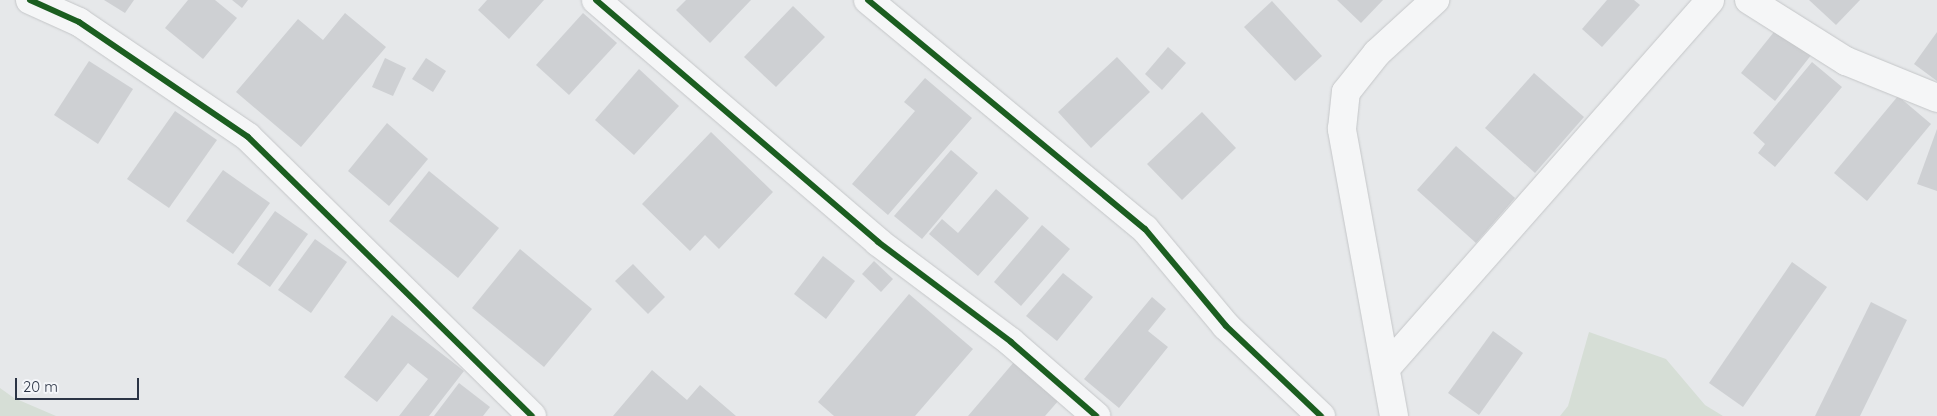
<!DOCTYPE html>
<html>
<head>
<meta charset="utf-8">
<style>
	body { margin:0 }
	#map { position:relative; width:1937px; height:416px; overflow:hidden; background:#e6e8ea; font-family:Quicksand,sans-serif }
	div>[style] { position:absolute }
	.green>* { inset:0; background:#d6ded6 }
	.building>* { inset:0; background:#ced0d3 }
	.roads { filter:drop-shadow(0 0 1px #c4c6c8) drop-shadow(0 0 1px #c4c6c8) }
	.minor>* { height:28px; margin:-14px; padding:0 14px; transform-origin:14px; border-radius:14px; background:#f5f6f7 }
	.cycleway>* { height:6px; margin:-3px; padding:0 3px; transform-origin:3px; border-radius:3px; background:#1b5e20 }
	span { translate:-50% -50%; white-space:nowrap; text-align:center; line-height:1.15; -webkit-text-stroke:4.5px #f4f6f9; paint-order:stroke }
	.scale { position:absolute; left:15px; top:378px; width:124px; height:22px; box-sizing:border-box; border:2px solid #2b3445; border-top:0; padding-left:6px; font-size:15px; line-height:18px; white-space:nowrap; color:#2b3445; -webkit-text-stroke:4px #f4f6f9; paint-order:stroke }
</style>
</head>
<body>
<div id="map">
	<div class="green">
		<div style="clip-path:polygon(1589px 332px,1666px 359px,1705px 405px,1723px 416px,1560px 416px,1568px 406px)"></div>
		<div style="clip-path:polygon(0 388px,14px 398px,56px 416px,0 416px)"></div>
	</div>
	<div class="building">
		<div style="clip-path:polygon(104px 0,134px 0,125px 13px)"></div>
		<div style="clip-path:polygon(188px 0,215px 0,237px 18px,203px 59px,165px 28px)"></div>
		<div style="clip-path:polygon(232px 0,248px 0,242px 8px)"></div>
		<div style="clip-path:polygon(487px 0,544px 0,509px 39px,478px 10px)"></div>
		<div style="clip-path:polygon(686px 0,751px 0,710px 43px,676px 10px)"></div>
		<div style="clip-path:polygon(1337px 0,1383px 0,1361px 23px)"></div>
		<div style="clip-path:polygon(1607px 0,1634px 0,1640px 5px,1602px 47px,1582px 29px)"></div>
		<div style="clip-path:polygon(1809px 0,1860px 0,1836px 25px)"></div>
		<div style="clip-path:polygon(1272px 1px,1322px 56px,1295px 81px,1244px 27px)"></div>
		<div style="clip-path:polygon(793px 6px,825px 37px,776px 87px,744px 57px)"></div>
		<div style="clip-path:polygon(345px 13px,386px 47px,301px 147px,236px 92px,298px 19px,323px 40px)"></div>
		<div style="clip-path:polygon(583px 13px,617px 43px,569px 95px,536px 65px)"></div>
		<div style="clip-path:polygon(1778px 27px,1812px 54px,1775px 101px,1741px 73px)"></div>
		<div style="clip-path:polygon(1937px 32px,1937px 81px,1914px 64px)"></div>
		<div style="clip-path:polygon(1168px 47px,1186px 63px,1162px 90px,1145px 74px)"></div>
		<div style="clip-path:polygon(1117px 57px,1150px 92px,1091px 148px,1058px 112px)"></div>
		<div style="clip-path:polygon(385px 58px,406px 68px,393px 96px,372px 87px)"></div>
		<div style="clip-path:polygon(426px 58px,446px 71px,433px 92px,412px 79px)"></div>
		<div style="clip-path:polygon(89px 61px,133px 89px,98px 144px,54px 115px)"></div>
		<div style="clip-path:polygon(1812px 62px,1842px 87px,1775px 167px,1758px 153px,1765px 144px,1753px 133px)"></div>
		<div style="clip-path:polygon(639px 69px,679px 106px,634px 155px,595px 120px)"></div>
		<div style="clip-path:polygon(1534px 73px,1584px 117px,1535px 173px,1485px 128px)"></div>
		<div style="clip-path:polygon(925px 78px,972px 118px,888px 215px,852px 184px,915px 111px,904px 102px)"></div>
		<div style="clip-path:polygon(1898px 96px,1931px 124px,1867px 201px,1834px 173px)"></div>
		<div style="clip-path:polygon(175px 111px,217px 140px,169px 208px,127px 179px)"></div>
		<div style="clip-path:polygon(1202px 112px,1236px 148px,1182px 200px,1147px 164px)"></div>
		<div style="clip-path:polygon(387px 123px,428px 159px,389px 206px,348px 171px)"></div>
		<div style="clip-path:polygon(1937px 129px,1937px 191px,1917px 184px)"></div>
		<div style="clip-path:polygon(711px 132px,773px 192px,719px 249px,705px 235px,690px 251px,642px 204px)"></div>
		<div style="clip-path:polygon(1456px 146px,1515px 198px,1476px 243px,1417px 190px)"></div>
		<div style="clip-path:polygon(951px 150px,978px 173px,922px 239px,894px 216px)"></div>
		<div style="clip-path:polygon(223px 170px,270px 203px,233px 254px,186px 221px)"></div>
		<div style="clip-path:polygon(429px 171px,499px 228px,458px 278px,389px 221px)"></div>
		<div style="clip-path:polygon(996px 189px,1029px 218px,978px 276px,929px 234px,942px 219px,958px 233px)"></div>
		<div style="clip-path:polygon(275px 211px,308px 234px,270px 287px,237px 264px)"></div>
		<div style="clip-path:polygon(1042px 225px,1070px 249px,1021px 306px,994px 282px)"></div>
		<div style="clip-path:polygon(315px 239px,347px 262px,311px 313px,278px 290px)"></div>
		<div style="clip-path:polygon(520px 249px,592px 309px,544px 367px,472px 308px)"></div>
		<div style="clip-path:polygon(823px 256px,855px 281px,826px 319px,794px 294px)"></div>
		<div style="clip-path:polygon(874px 261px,893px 279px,881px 292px,862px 274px)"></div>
		<div style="clip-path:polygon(1792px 262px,1827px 287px,1743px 407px,1709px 383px)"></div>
		<div style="clip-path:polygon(633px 264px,665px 297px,648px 314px,615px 281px)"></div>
		<div style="clip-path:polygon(1063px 273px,1093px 297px,1057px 341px,1026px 316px)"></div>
		<div style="clip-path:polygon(909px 294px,973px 349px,915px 416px,834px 416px,818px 402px)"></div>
		<div style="clip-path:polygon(1152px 297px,1166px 309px,1148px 331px,1168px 347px,1119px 408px,1084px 379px)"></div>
		<div style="clip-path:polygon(1871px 302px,1907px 320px,1860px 416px,1815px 416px)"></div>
		<div style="clip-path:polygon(392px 315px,464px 371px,429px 416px,399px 416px,428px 379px,408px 363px,377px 402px,344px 377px)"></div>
		<div style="clip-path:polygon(1493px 331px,1523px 353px,1479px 415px,1448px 393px)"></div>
		<div style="clip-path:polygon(1014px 362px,1059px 400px,1045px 416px,968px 416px)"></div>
		<div style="clip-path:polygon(652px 370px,687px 400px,700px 385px,736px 416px,613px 416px)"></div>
		<div style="clip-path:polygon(459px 383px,490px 407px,483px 416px,434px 416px)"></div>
	</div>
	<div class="roads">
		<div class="minor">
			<div style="left:30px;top:0;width:54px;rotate:24.2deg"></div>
			<div style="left:79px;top:22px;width:204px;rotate:34.2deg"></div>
			<div style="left:248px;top:137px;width:398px;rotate:44.5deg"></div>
			<div style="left:596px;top:0;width:372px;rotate:40.6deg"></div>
			<div style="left:878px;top:242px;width:166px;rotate:36.9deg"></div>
			<div style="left:1011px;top:342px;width:113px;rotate:41deg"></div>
			<div style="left:868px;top:0;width:359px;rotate:39.6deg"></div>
			<div style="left:1145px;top:229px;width:126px;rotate:50.1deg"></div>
			<div style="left:1226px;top:326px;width:131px;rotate:43.5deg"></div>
			<div style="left:1749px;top:0;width:115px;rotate:32.2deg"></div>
			<div style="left:1846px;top:61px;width:98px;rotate:22.1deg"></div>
			<div style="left:1386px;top:368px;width:490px;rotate:-48.6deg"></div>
			<div style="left:1394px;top:416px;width:292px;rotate:-100.3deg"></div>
			<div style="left:1342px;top:129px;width:37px;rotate:-84deg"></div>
			<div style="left:1346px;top:92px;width:50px;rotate:-51.5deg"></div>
			<div style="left:1377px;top:53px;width:79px;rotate:-42.4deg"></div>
		</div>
	</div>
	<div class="cycleway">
		<div style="left:30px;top:0;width:54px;rotate:24.2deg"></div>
		<div style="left:79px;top:22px;width:204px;rotate:34.2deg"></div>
		<div style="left:248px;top:137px;width:398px;rotate:44.5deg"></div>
		<div style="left:596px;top:0;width:372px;rotate:40.6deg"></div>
		<div style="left:878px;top:242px;width:166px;rotate:36.9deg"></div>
		<div style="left:1011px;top:342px;width:113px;rotate:41deg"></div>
		<div style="left:868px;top:0;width:359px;rotate:39.6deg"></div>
		<div style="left:1145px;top:229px;width:126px;rotate:50.1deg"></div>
		<div style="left:1226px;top:326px;width:131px;rotate:43.5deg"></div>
	</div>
	<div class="scale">20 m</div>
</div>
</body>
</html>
